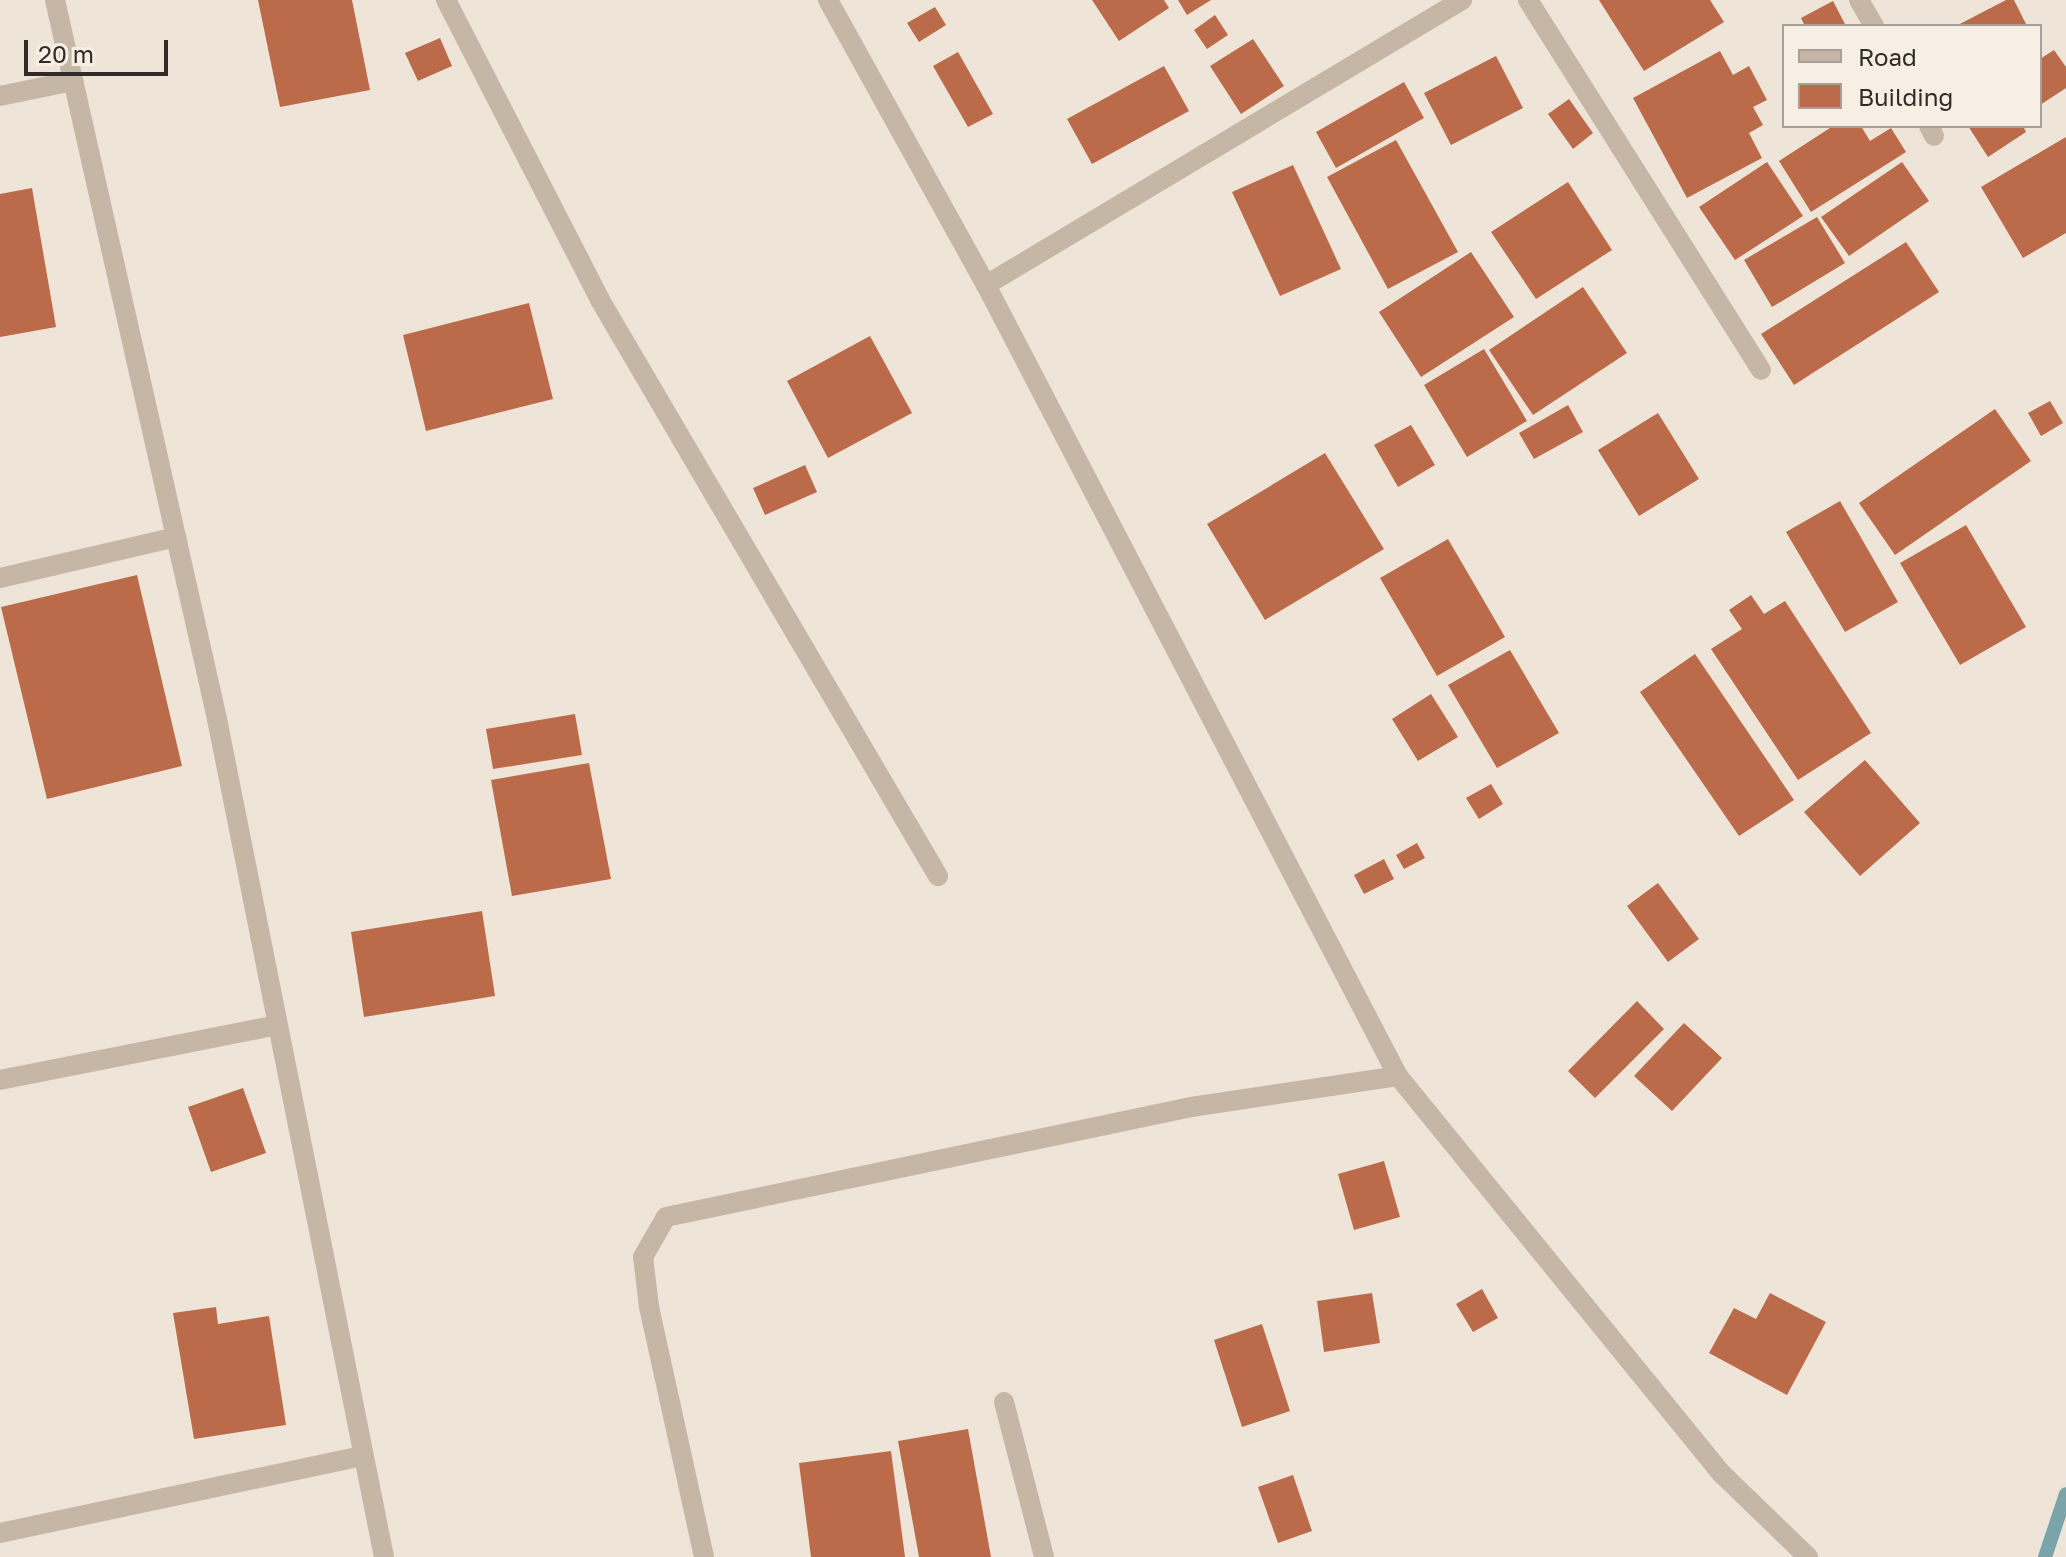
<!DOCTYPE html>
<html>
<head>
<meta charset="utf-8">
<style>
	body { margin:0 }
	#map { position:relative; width:2066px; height:1557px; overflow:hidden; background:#eee5d8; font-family:"Golos Text",sans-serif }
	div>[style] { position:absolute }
	.stream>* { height:14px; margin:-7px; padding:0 7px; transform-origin:7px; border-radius:7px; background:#7aa4a9 }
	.building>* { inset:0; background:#bb6b49 }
	.minor>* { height:20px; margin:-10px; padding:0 10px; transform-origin:10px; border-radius:10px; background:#c5b6a5 }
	span { translate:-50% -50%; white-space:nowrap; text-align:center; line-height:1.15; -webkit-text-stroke:8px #f7efe4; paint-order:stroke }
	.legend { position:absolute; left:1782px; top:24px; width:260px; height:104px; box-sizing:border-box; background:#f7efe4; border:2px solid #a8a098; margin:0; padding:10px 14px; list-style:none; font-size:24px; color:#322a26 }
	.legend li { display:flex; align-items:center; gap:16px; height:40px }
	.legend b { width:40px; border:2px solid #a8a098 }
	.scale { position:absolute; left:24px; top:40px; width:144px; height:36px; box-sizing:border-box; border:4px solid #322a26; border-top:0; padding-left:10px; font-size:24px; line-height:28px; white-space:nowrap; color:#322a26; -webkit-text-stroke:6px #f7efe4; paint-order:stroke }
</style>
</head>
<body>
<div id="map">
	<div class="stream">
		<div style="left:2045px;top:1557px;width:66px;rotate:-71.6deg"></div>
	</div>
	<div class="building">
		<div style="clip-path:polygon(258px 0,352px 0,370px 90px,280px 107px)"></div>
		<div style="clip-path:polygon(1092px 0,1164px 0,1169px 8px,1119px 41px)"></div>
		<div style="clip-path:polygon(1178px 0,1211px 0,1187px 15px)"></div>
		<div style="clip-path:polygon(1599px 0,1710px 0,1724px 22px,1644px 71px)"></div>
		<div style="clip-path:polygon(2006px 0,2014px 0,2027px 26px,1956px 26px)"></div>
		<div style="clip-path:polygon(1833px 1px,1846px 26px,1805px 26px,1801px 18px)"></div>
		<div style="clip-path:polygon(935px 7px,946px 25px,919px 42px,907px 23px)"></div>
		<div style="clip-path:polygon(1215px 15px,1228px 35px,1207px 49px,1194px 30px)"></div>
		<div style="clip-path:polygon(440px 38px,452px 66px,418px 81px,405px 53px)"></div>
		<div style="clip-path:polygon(1253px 39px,1284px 86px,1241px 114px,1210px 66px)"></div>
		<div style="clip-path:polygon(2054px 50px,2066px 67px,2066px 88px,2040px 105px,2040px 59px)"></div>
		<div style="clip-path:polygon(1720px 51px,1733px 75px,1749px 66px,1767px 100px,1753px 107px,1763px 125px,1749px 133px,1762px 158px,1687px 198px,1633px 98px)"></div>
		<div style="clip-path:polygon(958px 52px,993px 114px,968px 127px,933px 66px)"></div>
		<div style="clip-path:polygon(1496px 56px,1523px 108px,1451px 145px,1424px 93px)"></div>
		<div style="clip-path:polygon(1164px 66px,1189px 111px,1092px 164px,1067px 119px)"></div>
		<div style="clip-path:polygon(1404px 82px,1424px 118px,1336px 168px,1316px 132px)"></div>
		<div style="clip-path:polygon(1569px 99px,1593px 133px,1573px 149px,1548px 114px)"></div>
		<div style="clip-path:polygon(1833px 126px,1861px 126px,1870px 141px,1891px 128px,1906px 152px,1811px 212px,1779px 161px)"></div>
		<div style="clip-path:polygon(1968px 126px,2023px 126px,2026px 132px,1988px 157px)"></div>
		<div style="clip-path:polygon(2066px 137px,2066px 233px,2023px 258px,1981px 187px)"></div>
		<div style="clip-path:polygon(1396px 140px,1458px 252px,1388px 289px,1327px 177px)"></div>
		<div style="clip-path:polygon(1767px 162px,1803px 216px,1735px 260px,1699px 207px)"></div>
		<div style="clip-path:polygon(1902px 162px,1929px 201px,1849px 256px,1821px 217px)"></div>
		<div style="clip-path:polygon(1293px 165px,1341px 269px,1280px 296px,1232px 192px)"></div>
		<div style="clip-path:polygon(1568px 182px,1612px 250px,1536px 299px,1491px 232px)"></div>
		<div style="clip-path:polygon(32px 188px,56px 327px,0 337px,0 194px)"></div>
		<div style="clip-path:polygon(1817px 217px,1845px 263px,1772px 307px,1744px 260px)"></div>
		<div style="clip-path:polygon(1906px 242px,1939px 292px,1794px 385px,1761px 334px)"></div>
		<div style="clip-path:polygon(1471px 252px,1514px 317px,1421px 377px,1379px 312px)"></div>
		<div style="clip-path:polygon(1583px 287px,1627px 353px,1533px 415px,1489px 350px)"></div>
		<div style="clip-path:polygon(529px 303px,553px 399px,426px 431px,403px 335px)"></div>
		<div style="clip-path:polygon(870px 336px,912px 413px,828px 458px,787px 381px)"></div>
		<div style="clip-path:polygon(1484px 349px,1527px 421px,1467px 457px,1424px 385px)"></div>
		<div style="clip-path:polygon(2050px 401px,2063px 423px,2041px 436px,2028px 413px)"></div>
		<div style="clip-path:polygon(1568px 405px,1583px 432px,1534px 459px,1519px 433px)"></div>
		<div style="clip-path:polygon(1995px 409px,2031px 461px,1895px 555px,1859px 503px)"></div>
		<div style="clip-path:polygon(1658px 413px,1699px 479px,1639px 516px,1598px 450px)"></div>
		<div style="clip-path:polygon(1411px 425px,1435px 465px,1398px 487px,1374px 445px)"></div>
		<div style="clip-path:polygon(1325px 453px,1384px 549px,1265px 620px,1207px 524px)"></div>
		<div style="clip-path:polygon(805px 465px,817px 492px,765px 515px,753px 488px)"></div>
		<div style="clip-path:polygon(1840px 501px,1898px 602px,1845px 632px,1786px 532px)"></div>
		<div style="clip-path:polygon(1966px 525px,2026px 627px,1960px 665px,1900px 563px)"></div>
		<div style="clip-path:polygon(1448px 539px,1505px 637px,1437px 676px,1380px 578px)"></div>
		<div style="clip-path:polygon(137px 575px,182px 766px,47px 799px,1px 607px)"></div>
		<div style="clip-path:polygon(1751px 595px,1764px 614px,1785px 601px,1871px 733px,1798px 780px,1711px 649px,1742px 629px,1729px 610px)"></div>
		<div style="clip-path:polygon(1510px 650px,1559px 733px,1497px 768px,1448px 685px)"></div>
		<div style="clip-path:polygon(1695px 654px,1794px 800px,1739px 836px,1640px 692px)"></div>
		<div style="clip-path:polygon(1431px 694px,1458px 737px,1418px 761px,1392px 719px)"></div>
		<div style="clip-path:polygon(575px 714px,582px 755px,493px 769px,486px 729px)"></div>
		<div style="clip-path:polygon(1865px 760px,1920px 823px,1860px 876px,1804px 812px)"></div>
		<div style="clip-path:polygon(589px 763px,611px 879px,512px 896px,491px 780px)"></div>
		<div style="clip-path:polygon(1491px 784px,1503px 804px,1479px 819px,1466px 798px)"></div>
		<div style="clip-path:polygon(1417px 843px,1425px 858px,1404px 869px,1396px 855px)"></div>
		<div style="clip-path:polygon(1384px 859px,1394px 879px,1364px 894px,1354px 875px)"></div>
		<div style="clip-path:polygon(1658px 883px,1699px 939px,1668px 962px,1627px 906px)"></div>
		<div style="clip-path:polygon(482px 911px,495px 996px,364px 1017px,351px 932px)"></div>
		<div style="clip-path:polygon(1637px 1001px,1664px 1029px,1595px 1098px,1568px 1071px)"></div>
		<div style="clip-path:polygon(1684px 1023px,1722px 1058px,1672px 1111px,1634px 1076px)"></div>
		<div style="clip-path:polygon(243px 1088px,266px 1153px,211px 1172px,188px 1107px)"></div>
		<div style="clip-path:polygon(1384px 1161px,1400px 1217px,1354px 1230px,1338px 1174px)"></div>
		<div style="clip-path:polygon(1482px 1289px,1498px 1318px,1473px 1332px,1456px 1304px)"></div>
		<div style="clip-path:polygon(1372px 1293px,1380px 1343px,1324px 1352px,1317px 1301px)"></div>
		<div style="clip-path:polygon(1770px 1293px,1826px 1322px,1787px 1395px,1709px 1353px,1734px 1308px,1756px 1319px)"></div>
		<div style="clip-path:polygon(216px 1307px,218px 1324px,269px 1316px,286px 1425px,194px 1439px,173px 1313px)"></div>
		<div style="clip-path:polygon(1262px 1324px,1290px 1411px,1242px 1427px,1214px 1340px)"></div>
		<div style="clip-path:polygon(968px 1429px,991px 1557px,919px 1557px,898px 1441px)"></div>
		<div style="clip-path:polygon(891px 1451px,905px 1557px,811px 1557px,799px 1463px)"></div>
		<div style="clip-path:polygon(1293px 1475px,1312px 1531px,1278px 1543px,1258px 1487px)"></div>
	</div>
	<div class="minor">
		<div style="left:55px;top:0;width:737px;rotate:77.3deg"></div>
		<div style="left:217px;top:719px;width:854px;rotate:78.73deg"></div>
		<div style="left:446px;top:0;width:337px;rotate:62.8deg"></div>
		<div style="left:600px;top:300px;width:668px;rotate:59.6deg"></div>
		<div style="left:828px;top:0;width:326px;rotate:61deg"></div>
		<div style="left:986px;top:285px;width:892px;rotate:62.49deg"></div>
		<div style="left:1398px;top:1076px;width:512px;rotate:50.87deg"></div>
		<div style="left:1721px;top:1473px;width:121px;rotate:44deg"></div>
		<div style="left:1528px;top:0;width:437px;rotate:57.8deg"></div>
		<div style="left:1859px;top:0;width:30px;rotate:60deg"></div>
		<div style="left:0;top:96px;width:75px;rotate:-11.6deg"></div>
		<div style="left:1929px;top:126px;width:11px;rotate:63deg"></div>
		<div style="left:986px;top:285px;width:555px;rotate:-30.91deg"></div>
		<div style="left:0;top:578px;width:181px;rotate:-13.1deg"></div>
		<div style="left:0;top:1080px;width:282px;rotate:-11.2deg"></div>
		<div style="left:1004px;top:1402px;width:160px;rotate:75.5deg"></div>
		<div style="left:0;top:1533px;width:371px;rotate:-12deg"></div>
		<div style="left:704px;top:1557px;width:256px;rotate:-102.4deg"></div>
		<div style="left:649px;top:1307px;width:50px;rotate:-96.8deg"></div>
		<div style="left:643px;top:1257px;width:46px;rotate:-60.1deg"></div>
		<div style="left:666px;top:1217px;width:536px;rotate:-11.83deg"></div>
		<div style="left:1191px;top:1107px;width:209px;rotate:-8.5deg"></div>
	</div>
	<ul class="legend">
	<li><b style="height:10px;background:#c5b6a5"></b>Road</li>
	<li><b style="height:22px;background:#bb6b49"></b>Building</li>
	</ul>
	<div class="scale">20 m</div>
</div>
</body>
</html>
